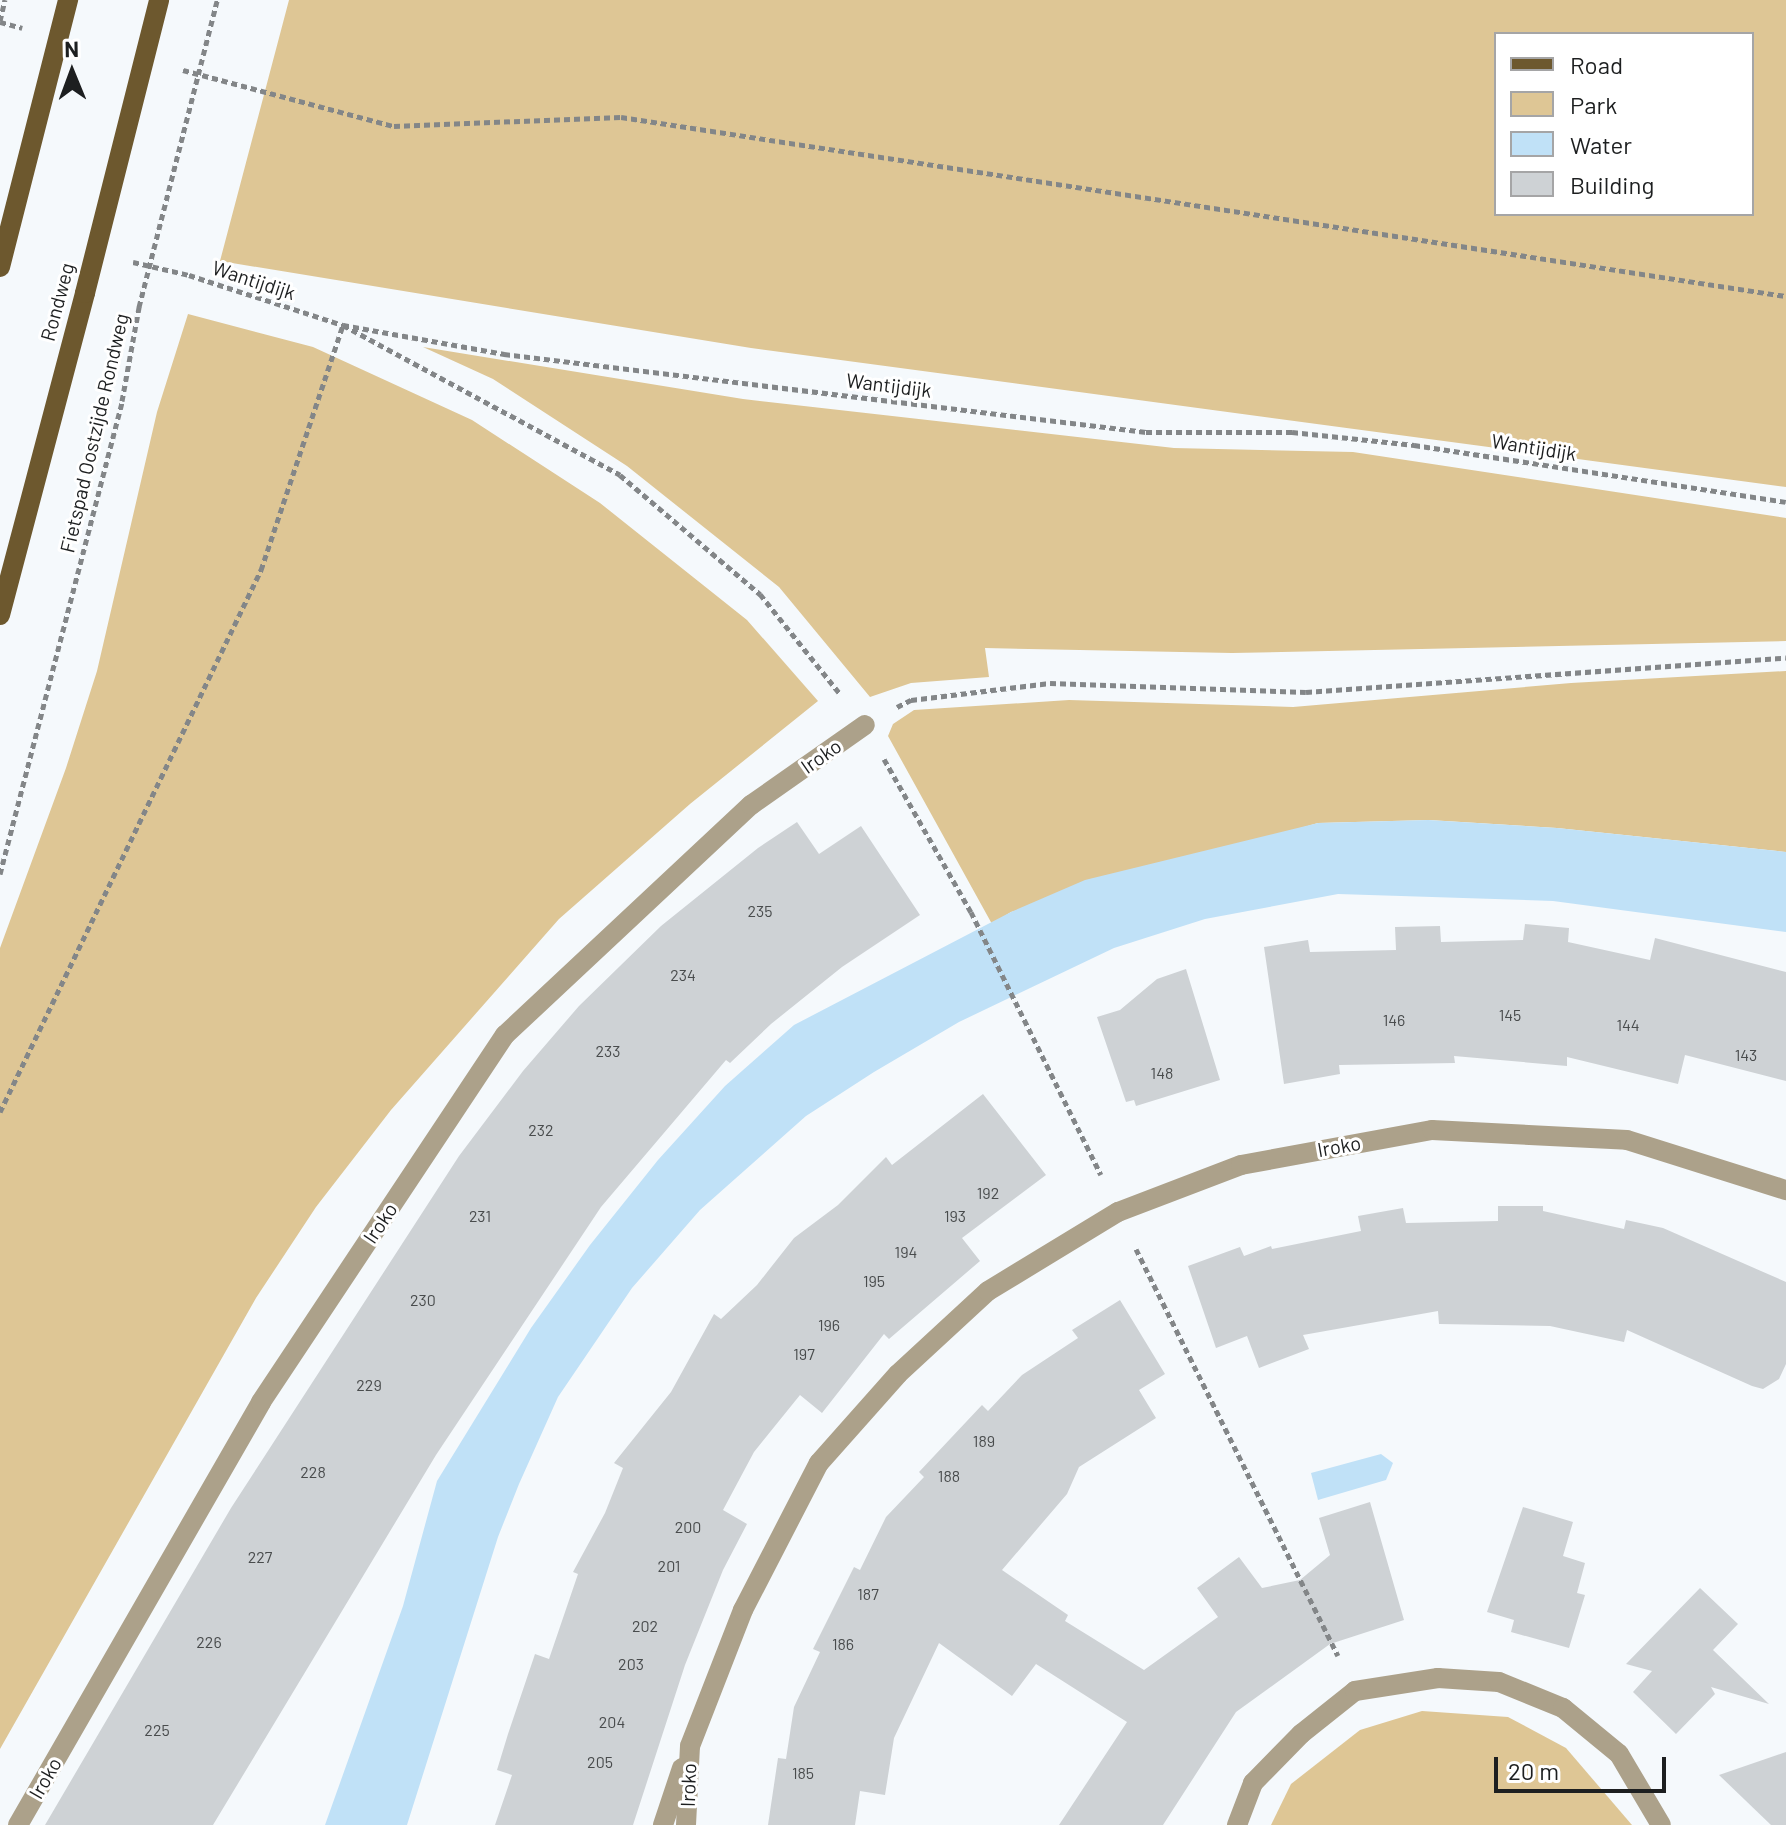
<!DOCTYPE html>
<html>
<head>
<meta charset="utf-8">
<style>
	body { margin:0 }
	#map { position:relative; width:1786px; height:1825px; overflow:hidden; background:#f5f9fc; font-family:Barlow,sans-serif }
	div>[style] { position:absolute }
	.green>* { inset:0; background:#dec695 }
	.water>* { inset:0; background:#c0e1f7 }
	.building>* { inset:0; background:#ced2d5 }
	.path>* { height:5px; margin-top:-2.5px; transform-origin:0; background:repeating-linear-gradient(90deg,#838688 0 6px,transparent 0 10px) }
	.street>* { height:20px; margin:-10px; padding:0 10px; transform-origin:10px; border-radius:10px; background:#aca18a }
	.primary>* { height:20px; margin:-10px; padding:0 10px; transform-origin:10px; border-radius:10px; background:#6d582e }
	.path-bridge>* { height:5px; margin-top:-2.5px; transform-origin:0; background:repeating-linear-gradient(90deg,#838688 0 6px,transparent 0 10px) }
	.primary-bridge>* { height:20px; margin:-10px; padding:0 10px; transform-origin:10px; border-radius:10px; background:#6d582e }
	span { translate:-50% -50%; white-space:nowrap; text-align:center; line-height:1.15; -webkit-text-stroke:6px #fff; paint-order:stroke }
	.number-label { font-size:16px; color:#494c4d }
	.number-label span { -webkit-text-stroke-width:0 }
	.street-label { font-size:20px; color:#1d1f20 }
	.legend { position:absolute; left:1494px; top:32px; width:260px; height:184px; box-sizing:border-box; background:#fff; border:2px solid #a5a5a6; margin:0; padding:10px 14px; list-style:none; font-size:24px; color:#1d1f20 }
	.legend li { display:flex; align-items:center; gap:16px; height:40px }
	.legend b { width:40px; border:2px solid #a5a5a6 }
	.north { position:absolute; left:32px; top:32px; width:80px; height:80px; -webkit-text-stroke:6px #fff; paint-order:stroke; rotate:359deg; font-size:22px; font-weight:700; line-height:32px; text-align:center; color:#1d1f20 }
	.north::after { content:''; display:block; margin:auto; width:28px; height:36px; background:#1d1f20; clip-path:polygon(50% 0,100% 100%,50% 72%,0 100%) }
	.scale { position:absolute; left:1494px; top:1757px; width:172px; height:36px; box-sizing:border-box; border:4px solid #1d1f20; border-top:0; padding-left:10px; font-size:24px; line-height:28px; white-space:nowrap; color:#1d1f20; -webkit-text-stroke:6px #fff; paint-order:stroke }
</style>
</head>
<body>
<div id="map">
	<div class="green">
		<div style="clip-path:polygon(evenodd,289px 0,1786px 0,1786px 487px,751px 348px,220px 261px,289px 0,1496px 34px,1752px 34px,1752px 214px,1496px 214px,1496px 34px)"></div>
		<div style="clip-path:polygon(188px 314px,313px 347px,472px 420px,600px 503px,747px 620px,818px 701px,690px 804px,559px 919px,391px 1110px,316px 1207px,256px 1298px,0 1749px,0 948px,66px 768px,97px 671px,157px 412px)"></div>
		<div style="clip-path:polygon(423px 347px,743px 399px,1174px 448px,1353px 452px,1786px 518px,1786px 641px,1232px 653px,985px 648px,989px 677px,911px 683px,870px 697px,779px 587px,627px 466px,493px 379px)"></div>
		<div style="clip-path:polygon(1786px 671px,1786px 852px,1557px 828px,1429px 820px,1318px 823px,1011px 912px,992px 924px,888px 736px,893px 724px,914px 710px,1069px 700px,1293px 707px,1571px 683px)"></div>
		<div style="clip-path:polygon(1422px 1711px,1508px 1717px,1566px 1748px,1632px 1825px,1271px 1825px,1291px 1784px,1360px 1730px)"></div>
	</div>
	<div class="water">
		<div style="clip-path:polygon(1428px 820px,1557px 828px,1786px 852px,1786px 932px,1553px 901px,1338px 894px,1205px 919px,1114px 948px,959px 1022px,874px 1072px,806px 1116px,700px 1210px,632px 1288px,558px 1397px,519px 1484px,498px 1537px,407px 1825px,325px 1825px,403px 1606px,437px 1481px,531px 1328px,590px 1245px,658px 1160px,725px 1086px,794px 1025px,1011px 912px,1085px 880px,1318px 823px)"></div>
		<div style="clip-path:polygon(1381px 1454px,1393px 1463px,1386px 1480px,1318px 1500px,1311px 1473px)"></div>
	</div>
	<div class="building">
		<div style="clip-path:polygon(797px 822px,819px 854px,861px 826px,920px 915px,842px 967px,771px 1024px,730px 1063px,726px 1060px,601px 1207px,436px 1455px,213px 1825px,45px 1825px,231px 1508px,459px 1156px,523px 1071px,579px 1006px,661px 926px,758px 848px)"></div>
		<div style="clip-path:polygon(1525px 924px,1569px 928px,1568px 942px,1650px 960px,1655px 938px,1786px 972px,1786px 1081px,1685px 1055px,1678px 1084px,1567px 1057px,1567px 1066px,1454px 1056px,1455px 1063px,1339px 1065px,1340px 1074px,1284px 1084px,1264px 947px,1308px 940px,1310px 952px,1396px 950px,1395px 927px,1440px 926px,1441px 942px,1523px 940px)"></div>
		<div style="clip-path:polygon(1186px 969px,1220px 1080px,1136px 1106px,1134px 1100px,1126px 1102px,1097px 1017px,1120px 1010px,1157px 979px)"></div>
		<div style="clip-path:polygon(983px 1094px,1046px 1175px,962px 1238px,980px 1261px,889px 1339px,884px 1334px,822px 1413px,800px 1395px,754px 1452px,723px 1510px,747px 1524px,723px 1570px,685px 1665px,633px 1825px,495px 1825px,512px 1775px,497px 1770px,508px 1734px,535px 1654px,549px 1659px,578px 1574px,573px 1572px,605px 1513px,623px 1468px,614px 1463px,671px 1392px,714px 1314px,721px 1319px,757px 1285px,794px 1238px,838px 1205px,886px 1157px,892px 1165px)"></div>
		<div style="clip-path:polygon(1498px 1206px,1543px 1206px,1543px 1211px,1624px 1229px,1626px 1220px,1663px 1228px,1786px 1282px,1786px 1364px,1779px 1379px,1763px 1389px,1752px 1386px,1627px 1330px,1624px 1342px,1550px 1326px,1439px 1324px,1438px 1311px,1303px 1335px,1309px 1349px,1259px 1368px,1247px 1336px,1216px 1348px,1188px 1266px,1240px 1247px,1244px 1256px,1271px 1246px,1272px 1249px,1361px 1231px,1358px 1216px,1403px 1208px,1406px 1223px,1498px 1221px)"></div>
		<div style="clip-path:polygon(1120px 1300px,1165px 1374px,1139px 1390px,1156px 1418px,1079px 1467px,1067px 1494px,1002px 1570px,1068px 1615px,1065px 1621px,1144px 1670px,1218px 1617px,1197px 1588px,1239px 1557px,1262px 1588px,1300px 1580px,1330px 1555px,1319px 1518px,1370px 1502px,1404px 1620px,1330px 1644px,1236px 1712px,1163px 1825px,1059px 1825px,1127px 1722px,1036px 1664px,1012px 1696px,939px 1643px,894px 1738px,885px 1795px,860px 1791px,855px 1825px,768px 1825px,778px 1758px,786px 1759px,794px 1707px,820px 1652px,813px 1649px,854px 1567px,860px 1570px,886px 1517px,924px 1477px,919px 1472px,982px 1405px,988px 1411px,1022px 1375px,1078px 1338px,1072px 1330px)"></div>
		<div style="clip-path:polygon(1523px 1507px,1573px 1522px,1563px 1556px,1585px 1563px,1577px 1593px,1585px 1595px,1569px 1648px,1511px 1632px,1514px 1620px,1487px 1612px)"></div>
		<div style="clip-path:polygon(1700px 1588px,1738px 1624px,1713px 1650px,1769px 1704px,1711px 1687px,1715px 1694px,1676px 1734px,1633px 1692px,1652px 1671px,1626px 1664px)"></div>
		<div style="clip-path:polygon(1786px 1752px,1786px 1825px,1771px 1825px,1719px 1775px)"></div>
	</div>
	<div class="path">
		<div style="left:0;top:21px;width:22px;rotate:-77deg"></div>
		<div style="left:0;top:22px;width:23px;rotate:15deg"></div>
		<div style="left:183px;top:70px;width:218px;rotate:14.9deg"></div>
		<div style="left:394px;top:126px;width:227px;rotate:-2.3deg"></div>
		<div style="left:621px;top:117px;width:1179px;rotate:8.74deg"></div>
		<div style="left:133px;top:262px;width:57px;rotate:13.1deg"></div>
		<div style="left:189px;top:275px;width:162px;rotate:18deg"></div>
		<div style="left:343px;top:325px;width:164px;rotate:10.2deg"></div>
		<div style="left:504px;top:354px;width:647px;rotate:6.93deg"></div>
		<div style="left:1146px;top:432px;width:146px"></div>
		<div style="left:1292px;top:432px;width:123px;rotate:6.1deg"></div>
		<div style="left:1414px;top:445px;width:376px;rotate:8.7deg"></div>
		<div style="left:897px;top:707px;width:16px;rotate:-27deg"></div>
		<div style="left:911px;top:700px;width:140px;rotate:-7deg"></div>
		<div style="left:1050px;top:683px;width:256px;rotate:2deg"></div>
		<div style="left:1306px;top:692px;width:481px;rotate:-4.1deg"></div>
		<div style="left:884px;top:759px;width:176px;rotate:60.4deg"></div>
		<div style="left:971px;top:912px;width:293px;rotate:63.7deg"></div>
		<div style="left:0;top:874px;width:488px;rotate:-75.5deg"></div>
		<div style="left:122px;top:401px;width:96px;rotate:-79.7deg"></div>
		<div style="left:0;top:1112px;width:602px;rotate:-64.29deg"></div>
		<div style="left:261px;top:570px;width:258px;rotate:-71.5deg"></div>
		<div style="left:343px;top:325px;width:315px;rotate:28.4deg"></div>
		<div style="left:620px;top:475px;width:184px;rotate:40.4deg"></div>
		<div style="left:760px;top:594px;width:128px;rotate:51.3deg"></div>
		<div style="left:1136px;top:1249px;width:454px;rotate:63.6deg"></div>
	</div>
	<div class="street">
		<div style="left:18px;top:1825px;width:488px;rotate:-60.1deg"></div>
		<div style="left:261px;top:1402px;width:441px;rotate:-56.4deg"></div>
		<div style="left:505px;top:1035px;width:337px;rotate:-43.1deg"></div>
		<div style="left:751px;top:805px;width:139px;rotate:-35.1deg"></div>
		<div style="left:663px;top:1825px;width:60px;rotate:-71.6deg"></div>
		<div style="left:686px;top:1825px;width:79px;rotate:-87.1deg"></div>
		<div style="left:690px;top:1746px;width:146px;rotate:-68.7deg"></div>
		<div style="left:743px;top:1610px;width:165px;rotate:-62.7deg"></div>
		<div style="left:819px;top:1463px;width:119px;rotate:-48.4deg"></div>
		<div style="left:898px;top:1374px;width:122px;rotate:-42.7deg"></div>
		<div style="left:988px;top:1291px;width:152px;rotate:-31.3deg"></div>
		<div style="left:1118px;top:1212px;width:132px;rotate:-20.9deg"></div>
		<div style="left:1241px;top:1165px;width:194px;rotate:-10.4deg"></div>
		<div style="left:1432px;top:1130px;width:195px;rotate:2.9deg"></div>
		<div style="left:1627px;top:1140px;width:167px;rotate:17.5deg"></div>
		<div style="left:1237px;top:1825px;width:45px;rotate:-69.1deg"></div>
		<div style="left:1253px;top:1783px;width:69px;rotate:-45.6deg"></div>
		<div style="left:1301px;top:1734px;width:69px;rotate:-38.5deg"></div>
		<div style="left:1355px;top:1691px;width:84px;rotate:-8.9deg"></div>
		<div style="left:1438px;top:1678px;width:61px;rotate:3.8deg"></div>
		<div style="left:1499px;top:1682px;width:69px;rotate:22.1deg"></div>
		<div style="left:1563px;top:1708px;width:72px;rotate:39.4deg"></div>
		<div style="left:1619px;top:1754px;width:82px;rotate:59.4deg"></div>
	</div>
	<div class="primary">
		<div style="left:0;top:615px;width:333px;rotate:-75.2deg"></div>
	</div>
	<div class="path-bridge">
		<div style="left:139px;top:307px;width:317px;rotate:-75.7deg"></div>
	</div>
	<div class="primary-bridge">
		<div style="left:0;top:267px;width:276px;rotate:-75.7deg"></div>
		<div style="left:85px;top:293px;width:302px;rotate:-75.8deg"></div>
	</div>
	<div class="number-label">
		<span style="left:760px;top:911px">235</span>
		<span style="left:683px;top:975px">234</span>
		<span style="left:1510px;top:1015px">145</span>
		<span style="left:1394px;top:1020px">146</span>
		<span style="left:1628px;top:1025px">144</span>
		<span style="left:608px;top:1051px">233</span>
		<span style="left:1746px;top:1055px">143</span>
		<span style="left:1162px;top:1073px">148</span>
		<span style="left:541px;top:1130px">232</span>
		<span style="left:988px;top:1193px">192</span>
		<span style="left:480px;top:1216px">231</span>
		<span style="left:955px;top:1216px">193</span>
		<span style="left:906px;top:1252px">194</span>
		<span style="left:874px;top:1281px">195</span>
		<span style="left:423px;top:1300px">230</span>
		<span style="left:829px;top:1325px">196</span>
		<span style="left:804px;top:1354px">197</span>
		<span style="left:369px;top:1385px">229</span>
		<span style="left:984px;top:1441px">189</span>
		<span style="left:313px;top:1472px">228</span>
		<span style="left:949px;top:1476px">188</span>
		<span style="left:688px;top:1527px">200</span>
		<span style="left:260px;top:1557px">227</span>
		<span style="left:669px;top:1566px">201</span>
		<span style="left:868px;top:1594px">187</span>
		<span style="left:645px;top:1626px">202</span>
		<span style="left:209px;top:1642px">226</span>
		<span style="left:843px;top:1644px">186</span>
		<span style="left:631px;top:1664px">203</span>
		<span style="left:612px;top:1722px">204</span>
		<span style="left:157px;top:1730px">225</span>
		<span style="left:600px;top:1762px">205</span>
		<span style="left:803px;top:1773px">185</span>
	</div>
	<div class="street-label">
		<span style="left:254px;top:280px;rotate:18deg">Wantijdijk</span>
		<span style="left:57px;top:302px;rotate:-75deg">Rondweg</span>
		<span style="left:889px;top:385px;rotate:7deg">Wantijdijk</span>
		<span style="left:94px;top:433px;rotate:-77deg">Fietspad Oostzijde Rondweg</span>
		<span style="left:1534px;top:447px;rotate:9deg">Wantijdijk</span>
		<span style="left:821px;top:756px;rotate:-35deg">Iroko</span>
		<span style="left:1339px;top:1146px;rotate:-10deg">Iroko</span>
		<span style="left:380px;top:1223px;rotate:-56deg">Iroko</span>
		<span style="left:45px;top:1778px;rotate:-60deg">Iroko</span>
		<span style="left:688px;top:1785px;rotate:-88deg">Iroko</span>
	</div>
	<ul class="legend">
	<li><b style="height:10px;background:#6d582e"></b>Road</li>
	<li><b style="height:22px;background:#dec695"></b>Park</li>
	<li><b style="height:22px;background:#c0e1f7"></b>Water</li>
	<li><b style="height:22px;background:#ced2d5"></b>Building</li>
	</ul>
	<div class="north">N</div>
	<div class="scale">20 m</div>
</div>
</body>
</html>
